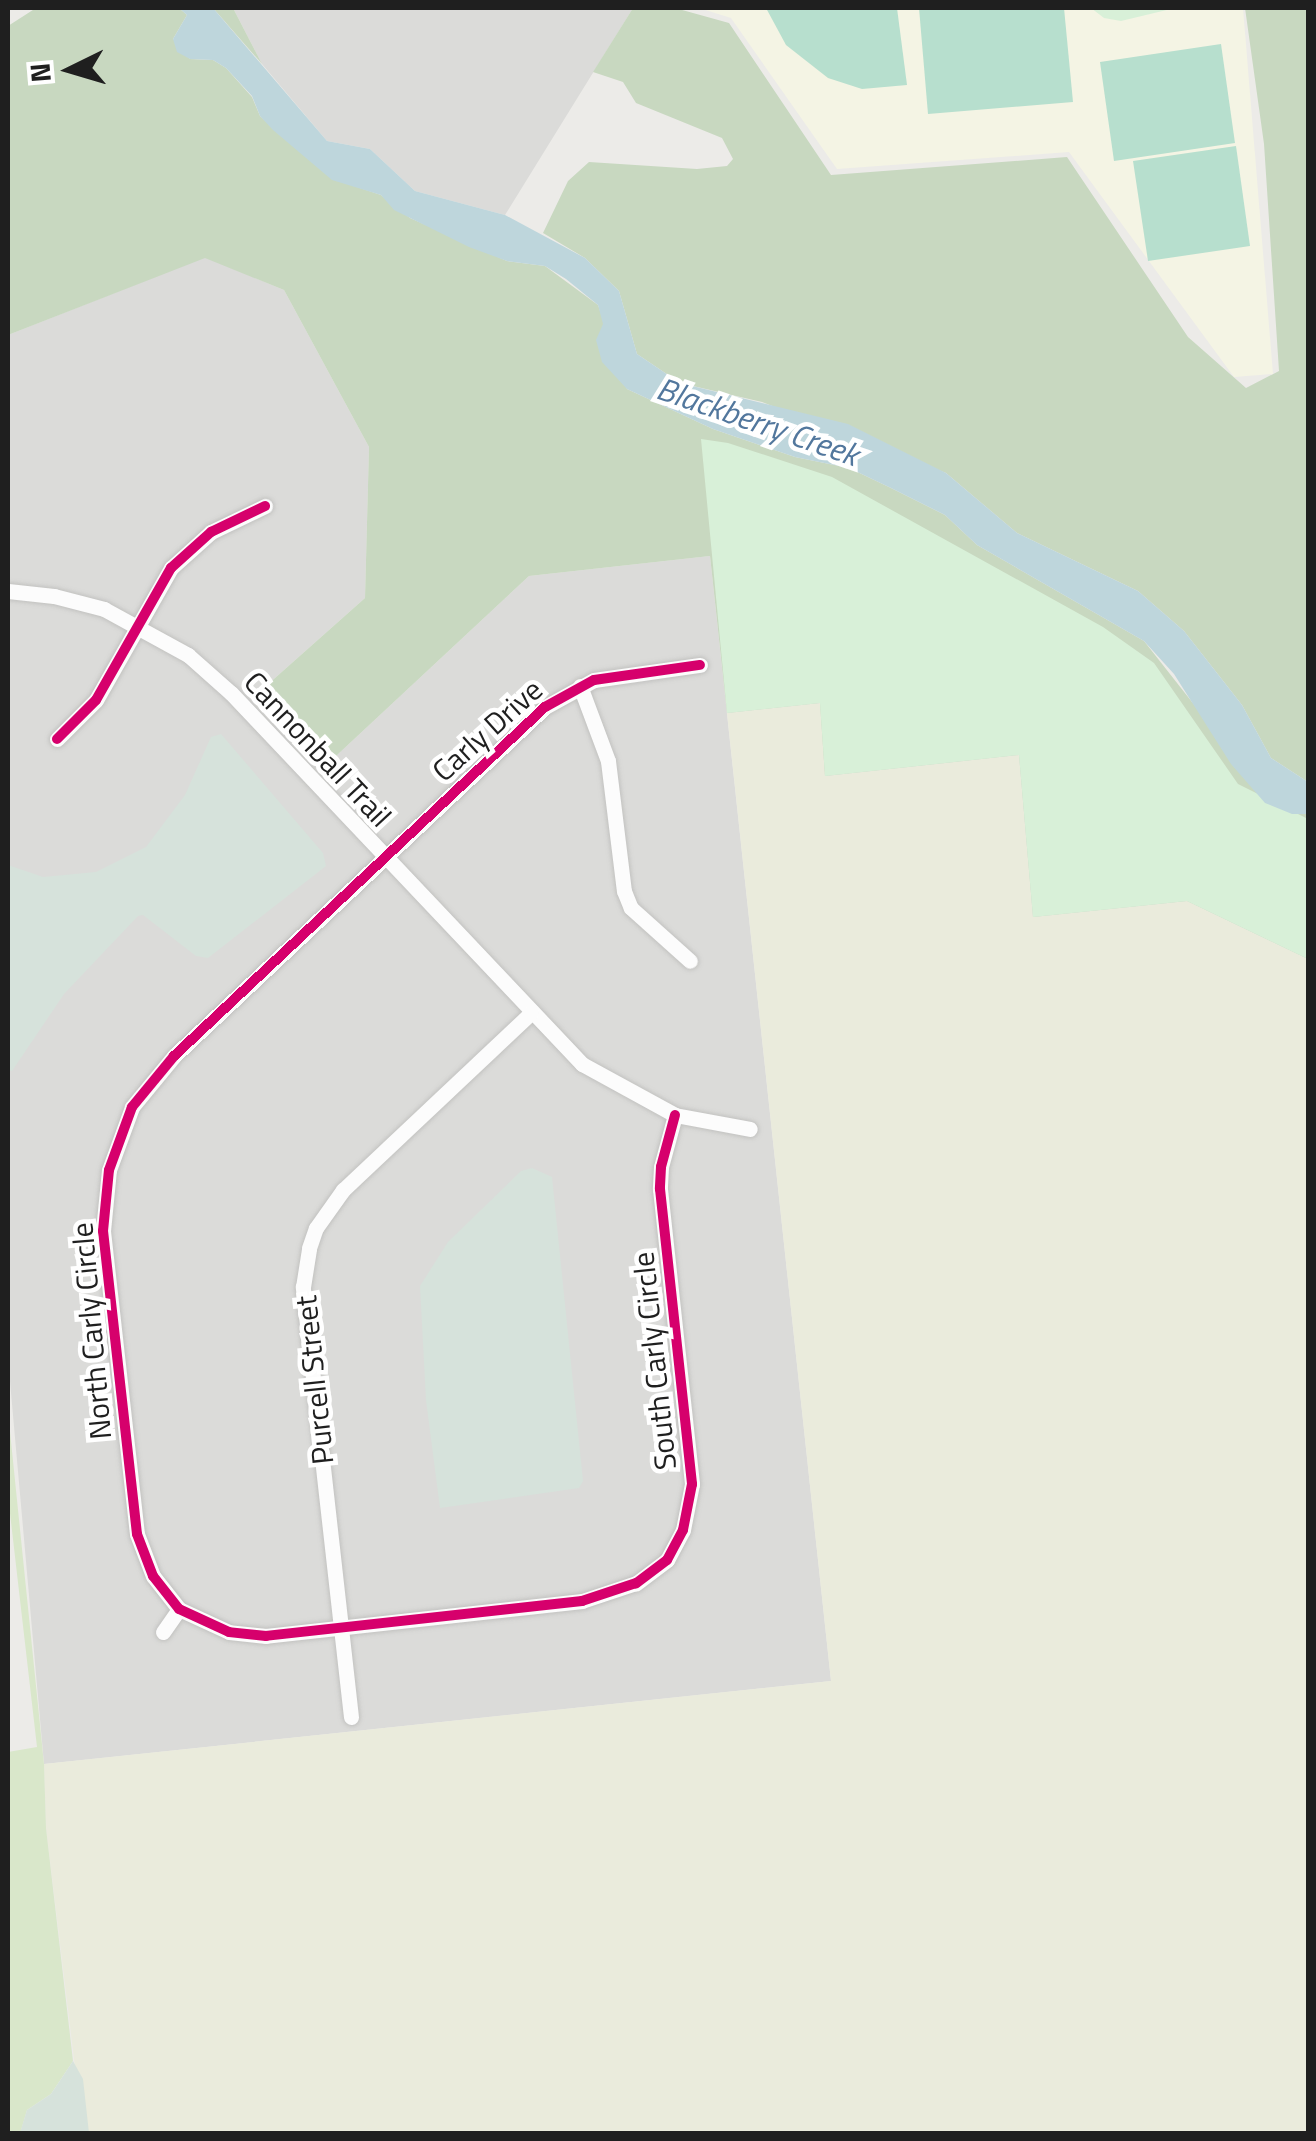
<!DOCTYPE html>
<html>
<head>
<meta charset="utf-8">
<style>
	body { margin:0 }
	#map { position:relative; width:1316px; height:2141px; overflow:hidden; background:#ecebe8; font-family:"Titillium Web",sans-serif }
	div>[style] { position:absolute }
	.residential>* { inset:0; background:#dbdbd9 }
	.education>* { inset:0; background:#f4f4e4 }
	.farmland>* { inset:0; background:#eaebdc }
	.grass>* { inset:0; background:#d9e7ca }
	.forest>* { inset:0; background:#c8d8c0 }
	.wetland>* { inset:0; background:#d6e2db }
	.park>* { inset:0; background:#d8f0d8 }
	.pitch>* { inset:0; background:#b7dfce }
	.water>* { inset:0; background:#bed6dc }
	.roads { filter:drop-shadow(0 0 2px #c2c2c0) drop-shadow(0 0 2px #c2c2c0) }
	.minor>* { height:15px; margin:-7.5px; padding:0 7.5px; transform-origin:7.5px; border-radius:7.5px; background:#fcfcfc }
	.cycleway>* { height:10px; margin:-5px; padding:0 5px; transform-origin:5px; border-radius:5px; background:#d6006c }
	span { translate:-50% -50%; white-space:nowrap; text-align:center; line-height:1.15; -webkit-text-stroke:9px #fff; paint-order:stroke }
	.street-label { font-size:30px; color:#1f1f1f }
	.water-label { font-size:32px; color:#52779d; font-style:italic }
	.frame { position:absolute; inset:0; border:10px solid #1f1f1f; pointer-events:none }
	.north { position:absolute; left:20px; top:20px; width:100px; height:100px; -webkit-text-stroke:8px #fff; paint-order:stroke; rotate:265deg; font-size:28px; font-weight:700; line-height:40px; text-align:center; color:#1f1f1f }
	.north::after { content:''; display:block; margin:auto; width:35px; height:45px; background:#1f1f1f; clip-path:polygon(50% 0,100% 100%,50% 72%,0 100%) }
</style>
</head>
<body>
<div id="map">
	<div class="residential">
		<div style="clip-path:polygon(233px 8px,633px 8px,505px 215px,415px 191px,370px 149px,327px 141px,262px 64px)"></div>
		<div style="clip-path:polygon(205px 257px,284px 290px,369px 447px,365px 598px,266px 686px,336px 756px,529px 576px,710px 556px,831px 1681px,44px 1764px,8px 1359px,8px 335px)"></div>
	</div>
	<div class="education">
		<div style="clip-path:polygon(699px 8px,1243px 8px,1273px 374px,1234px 377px,1069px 152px,837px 169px,731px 18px)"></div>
	</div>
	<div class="farmland">
		<div style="clip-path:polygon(821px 703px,826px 776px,1019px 755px,1033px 917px,1187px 901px,1308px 959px,1308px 2133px,83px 2133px,46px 1828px,44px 1764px,831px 1681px,727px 713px)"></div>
	</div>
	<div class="grass">
		<div style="clip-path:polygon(8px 1412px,44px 1764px,46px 1828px,73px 2061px,51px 2094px,27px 2110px,20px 2134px,8px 2133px,8px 1752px,37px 1747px,8px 1496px)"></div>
	</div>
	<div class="forest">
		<div style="clip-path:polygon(36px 8px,179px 8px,187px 15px,173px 39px,190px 59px,213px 60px,226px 68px,252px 97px,260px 116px,295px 147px,360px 188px,381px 195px,410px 218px,507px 261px,545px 266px,598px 305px,627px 389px,713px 429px,795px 457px,849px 468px,891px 488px,945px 515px,977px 545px,1144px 641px,1203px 716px,1292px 814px,1308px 814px,1308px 959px,1187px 901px,1033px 917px,1019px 755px,825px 776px,820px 703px,727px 713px,710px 556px,529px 576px,336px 756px,266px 686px,365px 598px,369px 447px,284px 290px,205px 258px,8px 335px,8px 26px)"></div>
		<div style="clip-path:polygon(213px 8px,233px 8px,262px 64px)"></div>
		<div style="clip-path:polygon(633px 8px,675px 8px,729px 23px,831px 175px,1067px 157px,1188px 337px,1246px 388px,1279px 371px,1264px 144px,1245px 8px,1308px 8px,1308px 782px,1271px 758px,1242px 705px,1184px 631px,1138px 591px,1017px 533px,946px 473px,762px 402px,680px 383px,637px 354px,619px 291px,585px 258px,543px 233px,568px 181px,589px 162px,697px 169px,727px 166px,733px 159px,722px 138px,636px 103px,623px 82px,593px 72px)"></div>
	</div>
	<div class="wetland">
		<div style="clip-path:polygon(221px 734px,323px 853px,326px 866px,208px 958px,196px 956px,143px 915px,138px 916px,64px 994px,12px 1071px,8px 1070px,8px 865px,43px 877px,96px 872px,146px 847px,185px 795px,211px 737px)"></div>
		<div style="clip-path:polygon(532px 1168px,552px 1177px,583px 1481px,579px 1488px,440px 1508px,426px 1400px,420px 1286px,448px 1242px,521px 1171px)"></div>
		<div style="clip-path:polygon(73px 2061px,83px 2079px,89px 2133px,20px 2133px,27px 2110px,51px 2094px)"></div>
	</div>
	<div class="park">
		<div style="clip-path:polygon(1091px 8px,1175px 8px,1121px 21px,1104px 18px)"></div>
		<div style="clip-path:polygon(701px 439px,728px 443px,832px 477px,1103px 627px,1154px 663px,1238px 784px,1308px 819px,1308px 959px,1187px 901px,1033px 917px,1019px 755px,825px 776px,820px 703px,727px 713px)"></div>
	</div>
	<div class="pitch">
		<div style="clip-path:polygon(766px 8px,897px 8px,907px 85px,862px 89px,828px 78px,786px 45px)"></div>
		<div style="clip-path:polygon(919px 8px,1064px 8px,1073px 102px,928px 114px)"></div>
		<div style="clip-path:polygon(1221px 44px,1235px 143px,1114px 161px,1100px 62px)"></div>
		<div style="clip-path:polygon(1236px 146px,1250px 246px,1148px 261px,1133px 161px)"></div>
	</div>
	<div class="water">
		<div style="clip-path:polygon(179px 8px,213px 8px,327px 141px,370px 149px,415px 191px,505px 215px,585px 258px,619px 291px,637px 354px,680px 383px,848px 424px,946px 473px,1017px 533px,1138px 591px,1184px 631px,1242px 705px,1271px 758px,1308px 782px,1308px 814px,1292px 814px,1265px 803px,1231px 764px,1174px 674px,1144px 641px,977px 545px,945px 515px,891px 488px,849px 468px,795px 457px,713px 429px,627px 389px,602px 362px,596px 340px,603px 324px,598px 305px,566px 279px,545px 266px,507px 261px,469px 247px,394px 210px,381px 195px,332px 180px,273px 130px,260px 116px,252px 96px,226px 68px,213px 60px,190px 59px,177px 52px,173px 39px,187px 15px)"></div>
	</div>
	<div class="roads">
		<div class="minor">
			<div style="left:8px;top:591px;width:46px;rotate:6.2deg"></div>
			<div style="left:54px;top:596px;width:52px;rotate:14.6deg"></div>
			<div style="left:104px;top:609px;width:96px;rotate:28.7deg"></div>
			<div style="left:188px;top:655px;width:57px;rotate:41.5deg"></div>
			<div style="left:231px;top:693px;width:511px;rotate:46.59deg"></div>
			<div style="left:582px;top:1064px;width:106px;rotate:28.7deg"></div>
			<div style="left:675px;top:1115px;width:76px;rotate:10.6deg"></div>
			<div style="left:580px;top:686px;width:80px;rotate:69.5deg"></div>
			<div style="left:608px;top:761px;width:131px;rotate:83deg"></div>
			<div style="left:624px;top:891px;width:18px;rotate:68deg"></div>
			<div style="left:631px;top:908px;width:79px;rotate:41.9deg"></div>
			<div style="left:57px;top:739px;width:55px;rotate:-45deg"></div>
			<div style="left:96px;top:700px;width:152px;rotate:-60.4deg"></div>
			<div style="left:171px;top:568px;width:54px;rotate:-42deg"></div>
			<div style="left:211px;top:532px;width:60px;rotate:-25.7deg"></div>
			<div style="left:675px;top:1115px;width:54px;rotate:105.1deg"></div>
			<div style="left:661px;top:1167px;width:22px;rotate:93deg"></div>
			<div style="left:660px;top:1189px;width:297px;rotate:83.8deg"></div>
			<div style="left:692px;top:1484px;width:47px;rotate:101.1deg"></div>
			<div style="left:683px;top:1530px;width:34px;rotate:118deg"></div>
			<div style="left:667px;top:1560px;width:39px;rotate:143deg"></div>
			<div style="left:636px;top:1583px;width:57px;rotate:161.6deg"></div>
			<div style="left:582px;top:1601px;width:318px;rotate:173.7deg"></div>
			<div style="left:266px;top:1636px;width:37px;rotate:-174deg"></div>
			<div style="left:229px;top:1632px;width:55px;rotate:-155.3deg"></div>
			<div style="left:179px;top:1609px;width:42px;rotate:-128.2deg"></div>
			<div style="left:153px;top:1576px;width:45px;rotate:-110.9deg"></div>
			<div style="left:137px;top:1534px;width:305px;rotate:-96.4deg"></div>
			<div style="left:103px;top:1231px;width:61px;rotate:-84.4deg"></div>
			<div style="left:109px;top:1170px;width:67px;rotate:-69.9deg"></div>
			<div style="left:132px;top:1107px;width:66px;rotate:-50.5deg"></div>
			<div style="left:174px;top:1056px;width:509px;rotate:-43.25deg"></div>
			<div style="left:545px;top:707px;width:56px;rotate:-28.9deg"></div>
			<div style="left:594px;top:680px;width:107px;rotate:-8.1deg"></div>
			<div style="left:163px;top:1632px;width:28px;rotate:-55deg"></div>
			<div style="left:351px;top:1717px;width:433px;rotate:-96.4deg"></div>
			<div style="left:303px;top:1287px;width:39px;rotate:-81deg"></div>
			<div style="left:309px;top:1248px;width:21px;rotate:-71deg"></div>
			<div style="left:316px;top:1228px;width:47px;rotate:-54.6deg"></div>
			<div style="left:343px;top:1190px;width:258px;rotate:-43.3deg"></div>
		</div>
	</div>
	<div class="cycleway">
		<div style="left:57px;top:739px;width:55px;rotate:-45deg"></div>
		<div style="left:96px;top:700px;width:152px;rotate:-60.4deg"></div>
		<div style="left:171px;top:568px;width:54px;rotate:-42deg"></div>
		<div style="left:211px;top:532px;width:60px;rotate:-25.7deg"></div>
		<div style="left:675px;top:1115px;width:54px;rotate:105.1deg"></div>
		<div style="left:661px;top:1167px;width:22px;rotate:93deg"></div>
		<div style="left:660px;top:1189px;width:297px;rotate:83.8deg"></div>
		<div style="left:692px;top:1484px;width:47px;rotate:101.1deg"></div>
		<div style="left:683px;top:1530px;width:34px;rotate:118deg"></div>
		<div style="left:667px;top:1560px;width:39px;rotate:143deg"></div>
		<div style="left:636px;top:1583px;width:57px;rotate:161.6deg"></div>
		<div style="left:582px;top:1601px;width:318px;rotate:173.7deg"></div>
		<div style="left:266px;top:1636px;width:37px;rotate:-174deg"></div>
		<div style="left:229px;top:1632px;width:55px;rotate:-155.3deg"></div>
		<div style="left:179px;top:1609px;width:42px;rotate:-128.2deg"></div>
		<div style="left:153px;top:1576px;width:45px;rotate:-110.9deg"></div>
		<div style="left:137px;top:1534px;width:305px;rotate:-96.4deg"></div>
		<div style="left:103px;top:1231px;width:61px;rotate:-84.4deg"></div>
		<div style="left:109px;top:1170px;width:67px;rotate:-69.9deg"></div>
		<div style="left:132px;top:1107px;width:66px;rotate:-50.5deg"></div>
		<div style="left:174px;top:1056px;width:509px;rotate:-43.25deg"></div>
		<div style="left:545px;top:707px;width:56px;rotate:-28.9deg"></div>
		<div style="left:594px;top:680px;width:107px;rotate:-8.1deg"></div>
	</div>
	<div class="street-label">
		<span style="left:487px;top:730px;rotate:-42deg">Carly Drive</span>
		<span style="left:318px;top:749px;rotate:47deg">Cannonball Trail</span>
		<span style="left:91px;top:1331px;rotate:-95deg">North Carly Circle</span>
		<span style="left:654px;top:1361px;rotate:-96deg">South Carly Circle</span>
		<span style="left:314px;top:1380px;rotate:-96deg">Purcell Street</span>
	</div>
	<div class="water-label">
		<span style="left:758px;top:421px;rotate:19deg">Blackberry Creek</span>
	</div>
	<div class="frame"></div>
	<div class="north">N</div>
</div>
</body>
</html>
